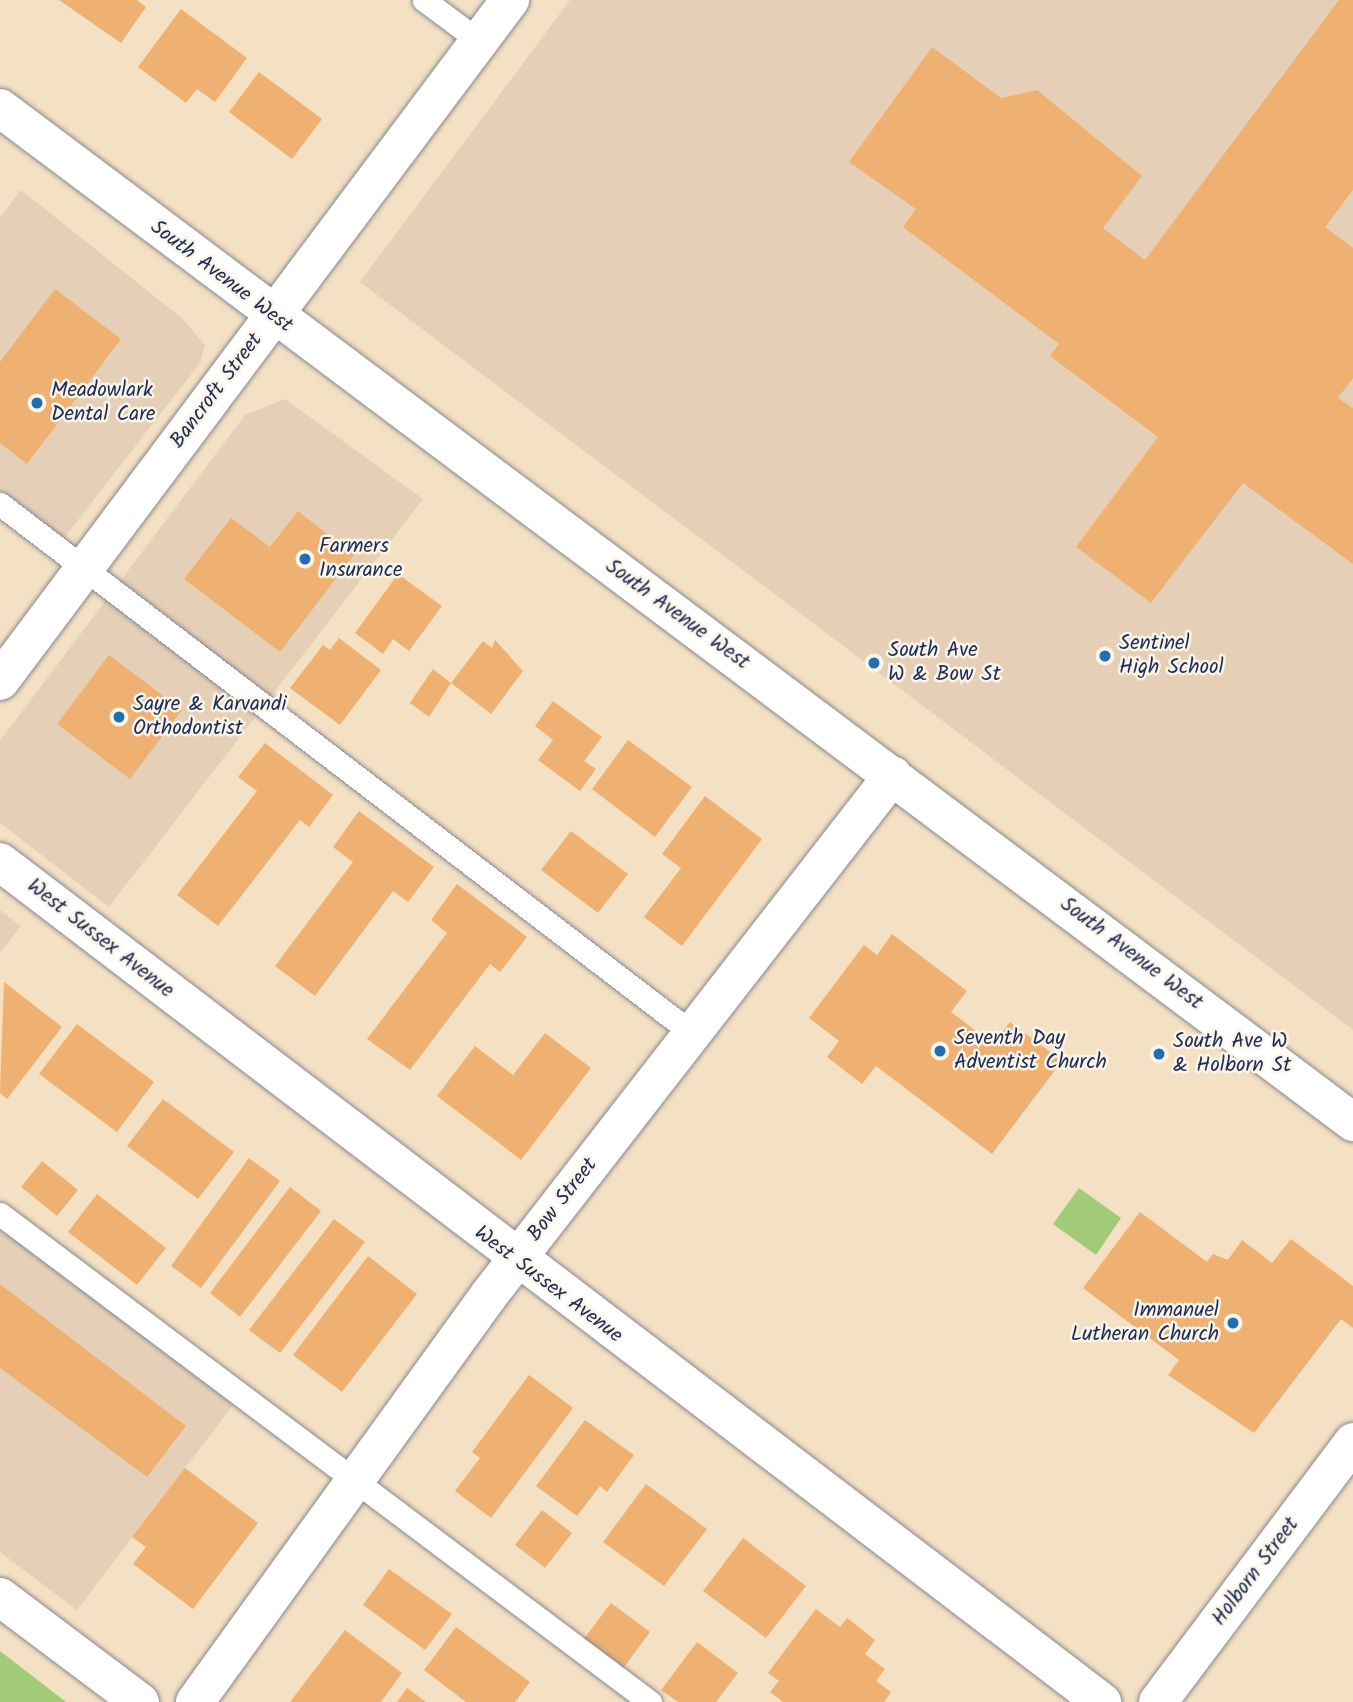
<!DOCTYPE html>
<html>
<head>
<meta charset="utf-8">
<style>
	body { margin:0 }
	#map { position:relative; width:1353px; height:1702px; overflow:hidden; background:#f4e0c3; font-family:Kalam,sans-serif }
	div>[style] { position:absolute }
	.built>* { inset:0; background:#e5d0b7 }
	.green>* { inset:0; background:#a1cb77 }
	.building>* { inset:0; background:#eeb171 }
	.roads { filter:drop-shadow(0 0 2px #888890) drop-shadow(0 0 2px #888890) }
	.service>* { height:23px; margin:-11.5px; padding:0 11.5px; transform-origin:11.5px; border-radius:11.5px; background:#fff }
	.minor>* { height:38px; margin:-19px; padding:0 19px; transform-origin:19px; border-radius:19px; background:#fff }
	.tertiary>* { height:38px; margin:-19px; padding:0 19px; transform-origin:19px; border-radius:19px; background:#fff }
	.dots>* { width:19px; height:19px; translate:-50% -50%; box-sizing:border-box; border:4px solid #fcf5e5; border-radius:50% }
	span { translate:-50% -50%; white-space:nowrap; text-align:center; line-height:1.15; -webkit-text-stroke:5px #fcf5e5; paint-order:stroke }
	.street-label { font-size:21px; color:#1b2f5e }
	.poi-label { font-size:21px; color:#1b2f5e }
	.left { translate:0 -50%; text-align:left }
	.right { translate:-100% -50%; text-align:right }
</style>
</head>
<body>
<div id="map">
	<div class="built">
		<div style="clip-path:polygon(570px 0,1353px 0,1353px 1030px,360px 282px)"></div>
		<div style="clip-path:polygon(21px 190px,183px 319px,205px 345px,200px 363px,57px 547px,0 504px,0 218px)"></div>
		<div style="clip-path:polygon(285px 399px,423px 499px,109px 907px,0 823px,0 741px,245px 415px)"></div>
		<div style="clip-path:polygon(0 910px,21px 926px,0 953px)"></div>
		<div style="clip-path:polygon(0 1214px,239px 1397px,77px 1610px,0 1552px)"></div>
	</div>
	<div class="green">
		<div style="clip-path:polygon(1079px 1188px,1121px 1218px,1096px 1255px,1053px 1224px)"></div>
		<div style="clip-path:polygon(0 1651px,66px 1702px,0 1702px)"></div>
	</div>
	<div class="building">
		<div style="clip-path:polygon(59px 0,137px 0,146px 7px,121px 43px)"></div>
		<div style="clip-path:polygon(1339px 0,1353px 0,1353px 190px,1325px 227px,1353px 248px,1353px 378px,1338px 398px,1353px 408px,1353px 564px,1243px 483px,1151px 603px,1076px 547px,1158px 437px,1050px 356px,1059px 344px,903px 227px,916px 209px,849px 162px,932px 47px,1001px 98px,1037px 90px,1142px 176px,1103px 228px,1145px 260px)"></div>
		<div style="clip-path:polygon(181px 9px,247px 58px,215px 102px,197px 89px,186px 103px,138px 67px)"></div>
		<div style="clip-path:polygon(259px 72px,322px 119px,292px 159px,229px 112px)"></div>
		<div style="clip-path:polygon(55px 289px,121px 339px,27px 464px,0 443px,0 362px)"></div>
		<div style="clip-path:polygon(298px 511px,354px 555px,280px 652px,184px 579px,231px 518px,270px 547px)"></div>
		<div style="clip-path:polygon(398px 574px,442px 606px,409px 651px,393px 639px,383px 654px,355px 633px)"></div>
		<div style="clip-path:polygon(339px 638px,381px 670px,340px 725px,290px 688px,323px 645px,330px 650px)"></div>
		<div style="clip-path:polygon(495px 640px,523px 671px,491px 714px,451px 683px,483px 641px,492px 648px)"></div>
		<div style="clip-path:polygon(109px 655px,182px 710px,130px 779px,57px 724px)"></div>
		<div style="clip-path:polygon(433px 669px,451px 683px,429px 717px,410px 703px)"></div>
		<div style="clip-path:polygon(553px 701px,602px 737px,584px 761px,596px 769px,580px 791px,538px 760px,553px 740px,535px 726px)"></div>
		<div style="clip-path:polygon(628px 740px,692px 787px,655px 837px,592px 789px)"></div>
		<div style="clip-path:polygon(265px 743px,333px 795px,309px 827px,300px 820px,218px 926px,177px 895px,257px 791px,238px 777px)"></div>
		<div style="clip-path:polygon(705px 796px,762px 839px,682px 946px,644px 917px,681px 868px,662px 854px)"></div>
		<div style="clip-path:polygon(359px 811px,434px 867px,408px 902px,393px 891px,315px 996px,275px 966px,353px 862px,333px 847px)"></div>
		<div style="clip-path:polygon(571px 831px,628px 874px,598px 913px,541px 870px)"></div>
		<div style="clip-path:polygon(457px 884px,527px 937px,500px 972px,490px 964px,410px 1070px,367px 1039px,447px 933px,431px 920px)"></div>
		<div style="clip-path:polygon(892px 934px,967px 991px,951px 1012px,993px 1044px,1010px 1022px,1062px 1061px,992px 1154px,876px 1066px,862px 1084px,827px 1057px,839px 1041px,809px 1018px,864px 945px,877px 955px)"></div>
		<div style="clip-path:polygon(4px 982px,62px 1027px,7px 1099px,0 1093px)"></div>
		<div style="clip-path:polygon(77px 1024px,154px 1082px,117px 1132px,39px 1074px)"></div>
		<div style="clip-path:polygon(545px 1033px,591px 1068px,521px 1160px,437px 1096px,475px 1046px,513px 1075px)"></div>
		<div style="clip-path:polygon(163px 1099px,234px 1152px,198px 1199px,127px 1146px)"></div>
		<div style="clip-path:polygon(249px 1158px,280px 1181px,201px 1288px,171px 1266px)"></div>
		<div style="clip-path:polygon(42px 1161px,78px 1190px,57px 1216px,21px 1187px)"></div>
		<div style="clip-path:polygon(290px 1187px,321px 1211px,240px 1317px,210px 1293px)"></div>
		<div style="clip-path:polygon(97px 1194px,166px 1248px,137px 1285px,68px 1232px)"></div>
		<div style="clip-path:polygon(1140px 1212px,1207px 1262px,1213px 1254px,1228px 1260px,1242px 1240px,1272px 1263px,1291px 1239px,1353px 1286px,1353px 1328px,1341px 1319px,1254px 1433px,1168px 1375px,1179px 1360px,1083px 1288px)"></div>
		<div style="clip-path:polygon(334px 1219px,365px 1242px,280px 1353px,249px 1330px)"></div>
		<div style="clip-path:polygon(368px 1256px,417px 1294px,342px 1392px,293px 1355px)"></div>
		<div style="clip-path:polygon(0 1284px,186px 1426px,147px 1477px,0 1368px)"></div>
		<div style="clip-path:polygon(529px 1375px,573px 1408px,491px 1518px,455px 1491px,480px 1458px,472px 1452px)"></div>
		<div style="clip-path:polygon(585px 1420px,634px 1455px,607px 1492px,600px 1486px,577px 1516px,536px 1486px)"></div>
		<div style="clip-path:polygon(185px 1468px,258px 1523px,193px 1609px,133px 1564px,146px 1547px,132px 1537px)"></div>
		<div style="clip-path:polygon(646px 1484px,707px 1529px,664px 1586px,603px 1542px)"></div>
		<div style="clip-path:polygon(542px 1510px,572px 1533px,545px 1568px,515px 1545px)"></div>
		<div style="clip-path:polygon(743px 1538px,806px 1586px,766px 1638px,703px 1591px)"></div>
		<div style="clip-path:polygon(389px 1569px,452px 1614px,425px 1650px,363px 1605px)"></div>
		<div style="clip-path:polygon(611px 1603px,650px 1632px,622px 1670px,583px 1640px)"></div>
		<div style="clip-path:polygon(816px 1609px,840px 1627px,847px 1618px,875px 1640px,865px 1654px,885px 1669px,876px 1681px,891px 1692px,884px 1702px,783px 1702px,770px 1692px,779px 1681px,768px 1673px)"></div>
		<div style="clip-path:polygon(456px 1627px,530px 1682px,515px 1702px,466px 1702px,424px 1670px)"></div>
		<div style="clip-path:polygon(345px 1630px,402px 1673px,381px 1702px,290px 1702px)"></div>
		<div style="clip-path:polygon(697px 1642px,738px 1673px,716px 1702px,678px 1702px,661px 1690px)"></div>
		<div style="clip-path:polygon(407px 1688px,426px 1702px,397px 1702px)"></div>
	</div>
	<div class="roads">
		<div class="service">
			<div style="left:424px;top:0;width:69px;rotate:36.7deg"></div>
			<div style="left:0;top:504px;width:871px;rotate:37.4deg"></div>
			<div style="left:0;top:1214px;width:813px;rotate:36.9deg"></div>
		</div>
		<div class="minor">
			<div style="left:0;top:862px;width:1386px;rotate:37.32deg"></div>
			<div style="left:0;top:1597px;width:175px;rotate:36.9deg"></div>
			<div style="left:195px;top:1702px;width:502px;rotate:-54.16deg"></div>
			<div style="left:489px;top:1295px;width:658px;rotate:-52.16deg"></div>
			<div style="left:1158px;top:1702px;width:325px;rotate:-53.1deg"></div>
		</div>
		<div class="tertiary">
			<div style="left:0;top:108px;width:1691px;rotate:36.85deg"></div>
			<div style="left:0;top:681px;width:851px;rotate:-53.17deg"></div>
		</div>
	</div>
	<div class="dots">
		<div style="left:37px;top:403px;background:#1f6fb2"></div>
		<div style="left:305px;top:559px;background:#1f6fb2"></div>
		<div style="left:1105px;top:656px;background:#1f6fb2"></div>
		<div style="left:874px;top:663px;background:#1f6fb2"></div>
		<div style="left:119px;top:717px;background:#1f6fb2"></div>
		<div style="left:940px;top:1051px;background:#1f6fb2"></div>
		<div style="left:1159px;top:1054px;background:#1f6fb2"></div>
		<div style="left:1233px;top:1323px;background:#1f6fb2"></div>
	</div>
	<div class="street-label">
		<span style="left:221px;top:277px;rotate:37deg">South Avenue West</span>
		<span style="left:217px;top:391px;rotate:-53deg">Bancroft Street</span>
		<span style="left:677px;top:615px;rotate:36deg">South Avenue West</span>
		<span style="left:100px;top:939px;rotate:38deg">West Sussex Avenue</span>
		<span style="left:1131px;top:954px;rotate:37deg">South Avenue West</span>
		<span style="left:563px;top:1200px;rotate:-52deg">Bow Street</span>
		<span style="left:548px;top:1285px;rotate:37deg">West Sussex Avenue</span>
		<span style="left:1256px;top:1572px;rotate:-53deg">Holborn Street</span>
	</div>
	<div class="poi-label">
		<span class="left" style="left:51px;top:403px">Meadowlark<br>Dental Care</span>
		<span class="left" style="left:319px;top:559px">Farmers<br>Insurance</span>
		<span class="left" style="left:1119px;top:656px">Sentinel<br>High School</span>
		<span class="left" style="left:888px;top:663px">South Ave<br>W &amp; Bow St</span>
		<span class="left" style="left:133px;top:717px">Sayre &amp; Karvandi<br>Orthodontist</span>
		<span class="left" style="left:954px;top:1051px">Seventh Day<br>Adventist Church</span>
		<span class="left" style="left:1173px;top:1054px">South Ave W<br>&amp; Holborn St</span>
		<span class="right" style="left:1219px;top:1323px">Immanuel<br>Lutheran Church</span>
	</div>
</div>
</body>
</html>
